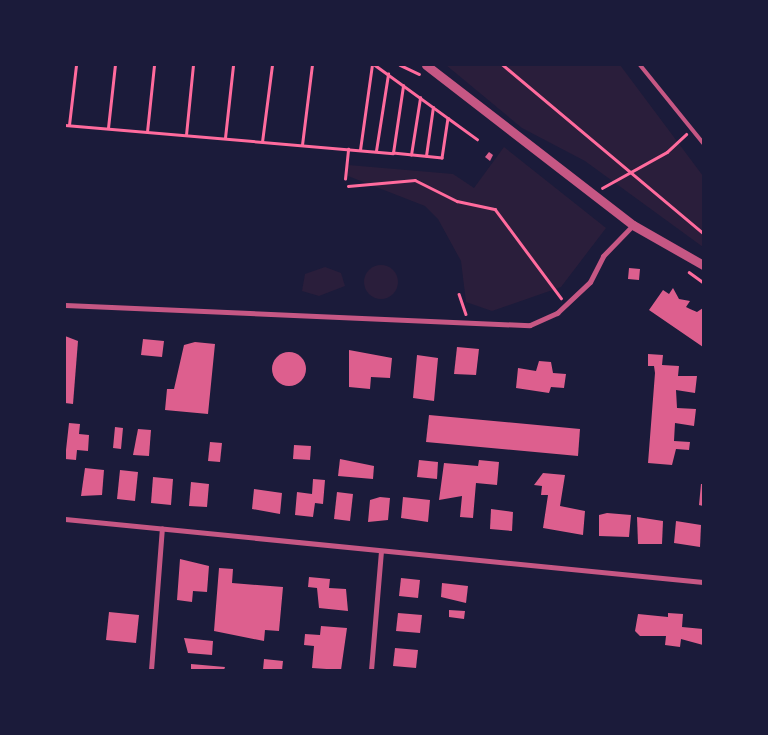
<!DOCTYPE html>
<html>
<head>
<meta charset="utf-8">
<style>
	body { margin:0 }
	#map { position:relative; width:768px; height:735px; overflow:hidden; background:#1b1b3a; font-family:Karla,sans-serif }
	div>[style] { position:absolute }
	.green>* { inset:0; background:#2a1e3b }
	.round { border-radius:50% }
	.building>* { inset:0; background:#dd5f8e }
	.path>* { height:2.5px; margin:-1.25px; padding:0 1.25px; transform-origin:1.25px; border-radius:1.25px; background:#ff6b9d }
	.service>* { height:4px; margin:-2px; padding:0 2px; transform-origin:2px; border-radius:2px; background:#c65784 }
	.minor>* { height:5px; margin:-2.5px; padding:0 2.5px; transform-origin:2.5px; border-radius:2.5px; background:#c65784 }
	.tertiary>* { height:9px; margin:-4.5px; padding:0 4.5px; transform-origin:4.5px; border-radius:4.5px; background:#c65784 }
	span { translate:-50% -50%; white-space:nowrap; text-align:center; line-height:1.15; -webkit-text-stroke:5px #1b1b3a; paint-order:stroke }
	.frame { position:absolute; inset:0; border:66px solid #1b1b3a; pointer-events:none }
</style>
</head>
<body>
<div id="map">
	<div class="green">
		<div style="clip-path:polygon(446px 65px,620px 65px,703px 176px,703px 247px,585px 161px,522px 128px)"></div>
		<div style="clip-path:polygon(504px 147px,606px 228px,561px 287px,492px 311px,466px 302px,461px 261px,438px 219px,425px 206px,348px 176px,348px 165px,453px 174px,474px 188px)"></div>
		<div class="round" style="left:364px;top:265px;width:34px;height:34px"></div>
		<div style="clip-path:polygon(325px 267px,341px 273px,345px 286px,319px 296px,302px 291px,305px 274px)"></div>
	</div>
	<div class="building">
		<div style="clip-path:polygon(489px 152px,493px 155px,490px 161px,485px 157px)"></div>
		<div style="clip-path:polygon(629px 268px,640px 269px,639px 280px,628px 279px)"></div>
		<div style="clip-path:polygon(673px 288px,679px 299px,690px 301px,686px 307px,690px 309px,697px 312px,703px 308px,703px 347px,649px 310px,663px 290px,669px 294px)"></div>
		<div style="clip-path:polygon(65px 336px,78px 341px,73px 404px,65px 403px)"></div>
		<div style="clip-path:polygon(143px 339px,164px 341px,162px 357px,141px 355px)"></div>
		<div style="clip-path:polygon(195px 342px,215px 344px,208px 414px,165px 410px,167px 389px,174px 389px,184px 345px)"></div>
		<div style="clip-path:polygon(457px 347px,479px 349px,476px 375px,454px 374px)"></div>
		<div style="clip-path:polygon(349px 350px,392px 358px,390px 378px,371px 377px,370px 389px,349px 387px)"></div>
		<div class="round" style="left:272px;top:352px;width:34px;height:34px"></div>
		<div style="clip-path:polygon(648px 354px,663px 355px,662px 365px,679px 366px,678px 376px,697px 376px,695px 393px,676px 390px,677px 408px,696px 409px,694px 426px,675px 423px,674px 441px,690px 442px,689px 450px,676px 449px,672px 465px,648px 463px,655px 373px,654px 366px,648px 366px)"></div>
		<div style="clip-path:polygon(417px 355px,438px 358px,434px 401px,413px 398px)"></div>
		<div style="clip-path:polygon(539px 361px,551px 362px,553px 373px,566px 374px,564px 388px,551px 387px,549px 393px,516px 388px,518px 368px,536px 371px)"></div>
		<div style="clip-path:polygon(429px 415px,580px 429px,578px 456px,426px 442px)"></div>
		<div style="clip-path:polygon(69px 423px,80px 424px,79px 434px,89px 435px,88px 451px,77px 450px,76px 460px,65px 459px)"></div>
		<div style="clip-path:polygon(115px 427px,123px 428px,121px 449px,113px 448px)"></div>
		<div style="clip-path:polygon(138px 429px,151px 430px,149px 456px,133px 455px)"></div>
		<div style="clip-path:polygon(210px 442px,222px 443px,220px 462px,208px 461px)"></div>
		<div style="clip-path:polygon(294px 445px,311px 446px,310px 460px,293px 459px)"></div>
		<div style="clip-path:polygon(340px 459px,374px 466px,373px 479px,338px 476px)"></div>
		<div style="clip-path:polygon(419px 460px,438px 462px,437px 479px,417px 477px)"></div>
		<div style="clip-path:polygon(479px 460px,499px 462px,497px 485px,476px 483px,473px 518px,460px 517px,462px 496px,439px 500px,444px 463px,478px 466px)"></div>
		<div style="clip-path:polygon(85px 468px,104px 470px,102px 495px,81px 496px)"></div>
		<div style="clip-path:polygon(120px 470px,138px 472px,135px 501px,117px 499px)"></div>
		<div style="clip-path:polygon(543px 473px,565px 475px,560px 506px,585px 511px,583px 535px,543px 528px,548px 495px,541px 495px,542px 486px,534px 485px)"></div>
		<div style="clip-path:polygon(153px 477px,173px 479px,171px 505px,151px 503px)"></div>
		<div style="clip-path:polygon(313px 479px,325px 480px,323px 504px,315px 503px,313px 517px,295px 515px,297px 492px,312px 494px)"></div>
		<div style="clip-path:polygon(191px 482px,209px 484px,207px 507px,189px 506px)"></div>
		<div style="clip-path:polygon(701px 484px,703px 484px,703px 506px,699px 505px)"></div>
		<div style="clip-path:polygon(254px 489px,282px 493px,280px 514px,252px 509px)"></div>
		<div style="clip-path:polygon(337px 492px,353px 494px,350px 521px,334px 519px)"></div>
		<div style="clip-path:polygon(380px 497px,390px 498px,388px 520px,368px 522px,370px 500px)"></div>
		<div style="clip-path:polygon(403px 497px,430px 500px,428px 522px,401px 518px)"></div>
		<div style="clip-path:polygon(491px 509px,513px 512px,512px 531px,490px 529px)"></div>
		<div style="clip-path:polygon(607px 513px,631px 515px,629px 537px,599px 536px,599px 515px)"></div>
		<div style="clip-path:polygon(637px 517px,663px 521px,662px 544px,638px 544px)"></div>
		<div style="clip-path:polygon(676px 521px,701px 525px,700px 547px,674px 543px)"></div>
		<div style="clip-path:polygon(180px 559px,209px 566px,207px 592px,193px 591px,192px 602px,177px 600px)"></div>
		<div style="clip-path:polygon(219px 568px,233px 569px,232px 583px,283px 587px,279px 631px,265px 630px,264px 641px,214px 631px)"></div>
		<div style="clip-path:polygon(309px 577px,330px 579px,329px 588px,346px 589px,348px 611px,319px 608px,317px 588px,308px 587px)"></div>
		<div style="clip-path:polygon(401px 578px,420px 580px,418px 598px,399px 596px)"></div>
		<div style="clip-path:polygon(442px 583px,468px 586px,466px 603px,441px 597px)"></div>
		<div style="clip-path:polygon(449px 610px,465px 611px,464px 619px,449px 617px)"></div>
		<div style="clip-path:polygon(109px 612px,139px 615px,136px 643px,106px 640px)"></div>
		<div style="clip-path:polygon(398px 613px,422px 615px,420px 633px,396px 631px)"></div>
		<div style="clip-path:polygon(668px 613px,683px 614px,682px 627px,703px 629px,703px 645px,681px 639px,680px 647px,665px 645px,666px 636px,640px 636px,635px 631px,638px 614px,668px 617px)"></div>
		<div style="clip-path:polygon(321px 626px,347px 628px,341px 670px,312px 668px,314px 646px,304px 645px,305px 634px,320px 635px)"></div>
		<div style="clip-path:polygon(184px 638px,213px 641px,212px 655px,188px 653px)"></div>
		<div style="clip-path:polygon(395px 648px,418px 650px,416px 668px,393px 666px)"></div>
		<div style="clip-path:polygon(264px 659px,283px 661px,282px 670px,263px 670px)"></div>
		<div style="clip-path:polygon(191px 664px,225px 667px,224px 670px,191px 670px)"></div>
	</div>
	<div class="path">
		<div style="left:375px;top:65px;width:90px;rotate:36deg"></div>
		<div style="left:448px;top:118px;width:40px;rotate:98.5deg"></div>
		<div style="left:442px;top:158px;width:49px;rotate:-174.2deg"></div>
		<div style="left:400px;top:65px;width:21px;rotate:25deg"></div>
		<div style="left:503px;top:65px;width:261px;rotate:40deg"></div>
		<div style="left:448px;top:118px;width:36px;rotate:36deg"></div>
		<div style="left:65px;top:125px;width:329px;rotate:4.9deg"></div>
		<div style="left:393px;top:153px;width:68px;rotate:-81.5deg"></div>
		<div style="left:69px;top:125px;width:60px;rotate:-83.3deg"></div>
		<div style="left:108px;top:128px;width:63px;rotate:-83.7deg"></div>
		<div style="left:147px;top:132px;width:67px;rotate:-84deg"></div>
		<div style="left:186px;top:135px;width:70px;rotate:-84.3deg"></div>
		<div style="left:225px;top:138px;width:73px;rotate:-83.7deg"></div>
		<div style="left:262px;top:142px;width:78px;rotate:-82.6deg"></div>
		<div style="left:302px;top:145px;width:81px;rotate:-82.9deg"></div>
		<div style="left:360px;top:150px;width:86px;rotate:-82deg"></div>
		<div style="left:376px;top:151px;width:78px;rotate:-81.1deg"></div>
		<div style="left:411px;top:155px;width:58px;rotate:-81deg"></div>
		<div style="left:426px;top:156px;width:49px;rotate:-81.9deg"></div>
		<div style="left:345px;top:179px;width:30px;rotate:-84deg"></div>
		<div style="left:348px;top:186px;width:67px;rotate:-5.1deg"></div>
		<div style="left:415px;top:180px;width:47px;rotate:26.6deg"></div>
		<div style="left:457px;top:201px;width:39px;rotate:12deg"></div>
		<div style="left:495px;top:209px;width:111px;rotate:53.4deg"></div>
		<div style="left:602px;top:188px;width:74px;rotate:-29deg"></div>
		<div style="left:667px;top:152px;width:26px;rotate:-43deg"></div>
		<div style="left:689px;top:272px;width:17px;rotate:36deg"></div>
		<div style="left:459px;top:294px;width:21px;rotate:71deg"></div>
	</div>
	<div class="service">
		<div style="left:640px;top:65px;width:100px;rotate:51.1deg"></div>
	</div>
	<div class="minor">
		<div style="left:65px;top:305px;width:465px;rotate:2.5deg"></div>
		<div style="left:530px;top:325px;width:30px;rotate:-24deg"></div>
		<div style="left:557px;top:313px;width:45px;rotate:-43.2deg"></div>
		<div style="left:590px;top:282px;width:29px;rotate:-63deg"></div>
		<div style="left:603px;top:256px;width:43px;rotate:-45.9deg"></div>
		<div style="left:65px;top:519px;width:641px;rotate:5.64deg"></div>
		<div style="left:151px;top:670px;width:142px;rotate:-85.6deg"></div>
		<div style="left:371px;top:670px;width:118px;rotate:-85.2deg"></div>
	</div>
	<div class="tertiary">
		<div style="left:426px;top:65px;width:262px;rotate:37.7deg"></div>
		<div style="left:633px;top:225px;width:81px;rotate:29.7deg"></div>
	</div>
	<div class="frame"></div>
</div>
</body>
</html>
